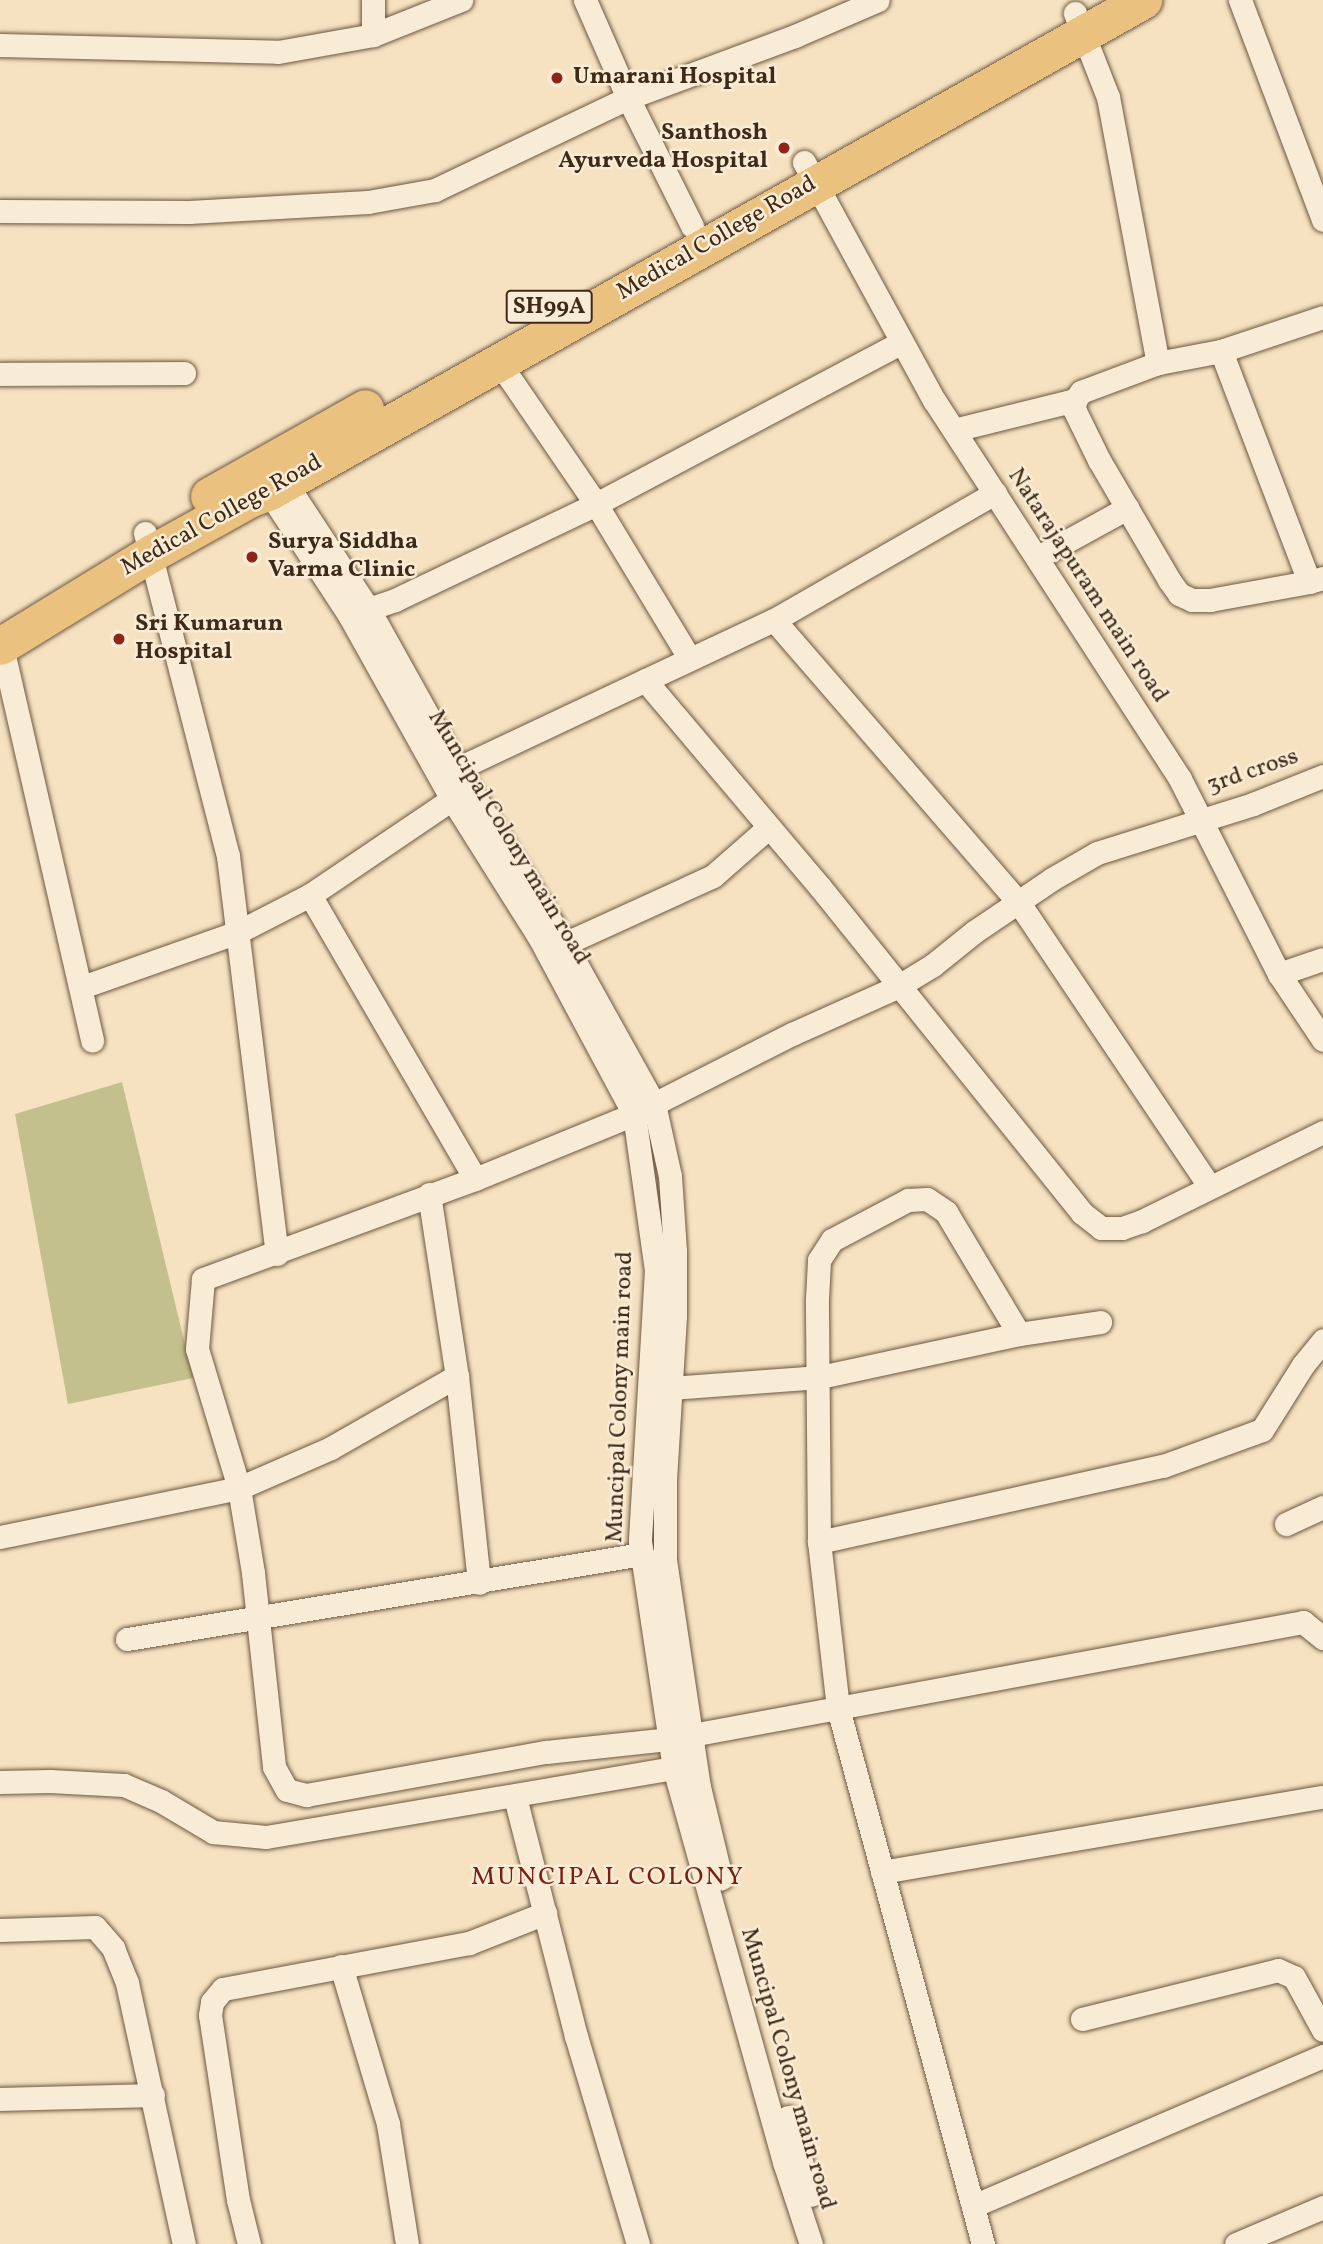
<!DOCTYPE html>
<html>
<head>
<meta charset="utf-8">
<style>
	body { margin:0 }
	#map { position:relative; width:1323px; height:2244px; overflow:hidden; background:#f6e2c0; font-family:Vollkorn,serif }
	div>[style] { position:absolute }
	.green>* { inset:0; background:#c4c08d }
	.roads { filter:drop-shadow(0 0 2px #6d5841) drop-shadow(0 0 2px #6d5841) }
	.street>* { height:23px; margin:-11.5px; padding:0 11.5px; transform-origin:11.5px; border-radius:11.5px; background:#f9ecd6 }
	.primary>* { height:37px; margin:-18.5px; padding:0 18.5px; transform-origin:18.5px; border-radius:18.5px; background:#ebc180 }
	.dots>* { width:19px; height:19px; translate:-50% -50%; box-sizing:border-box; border:4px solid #f9ecd6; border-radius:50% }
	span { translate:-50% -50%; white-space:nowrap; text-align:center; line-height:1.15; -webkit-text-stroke:5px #f9ecd6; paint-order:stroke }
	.shield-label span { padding:2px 5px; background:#f9ecd6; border:2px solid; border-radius:5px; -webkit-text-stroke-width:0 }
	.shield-label { font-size:23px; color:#3f2a17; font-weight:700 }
	.poi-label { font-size:24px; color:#3f2a17; font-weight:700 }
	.left { translate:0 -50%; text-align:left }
	.right { translate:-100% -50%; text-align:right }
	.street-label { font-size:24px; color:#3f2a17 }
	.neighbourhood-label { font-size:26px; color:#7a1f14; letter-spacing:2px }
</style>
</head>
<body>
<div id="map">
	<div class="green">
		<div style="clip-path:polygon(122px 1082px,193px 1378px,68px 1404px,15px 1114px)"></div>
	</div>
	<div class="roads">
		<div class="street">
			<div style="left:585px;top:0;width:107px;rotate:66.3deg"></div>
			<div style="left:628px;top:98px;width:143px;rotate:63.4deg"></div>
			<div style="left:1240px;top:0;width:235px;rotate:69.3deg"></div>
			<div style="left:1075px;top:13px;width:90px;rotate:68.6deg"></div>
			<div style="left:1108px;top:97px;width:271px;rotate:79.4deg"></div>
			<div style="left:1158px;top:363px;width:64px;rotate:-10.8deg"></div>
			<div style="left:1221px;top:351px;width:247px;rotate:69.1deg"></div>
			<div style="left:1309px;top:582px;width:15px;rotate:-16deg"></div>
			<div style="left:373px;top:35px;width:35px;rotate:-90deg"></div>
			<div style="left:0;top:45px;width:278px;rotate:1.4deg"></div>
			<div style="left:278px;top:52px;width:97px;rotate:-10.1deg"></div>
			<div style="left:373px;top:35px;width:95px;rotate:-21.7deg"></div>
			<div style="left:804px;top:162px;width:271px;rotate:61.4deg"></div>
			<div style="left:934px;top:400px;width:452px;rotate:57deg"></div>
			<div style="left:1180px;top:779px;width:219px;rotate:63.1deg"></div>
			<div style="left:1279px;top:974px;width:79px;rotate:56.3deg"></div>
			<div style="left:0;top:211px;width:189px;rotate:0.3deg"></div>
			<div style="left:189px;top:212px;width:179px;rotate:-3.2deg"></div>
			<div style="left:368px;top:202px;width:68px;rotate:-10.2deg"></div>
			<div style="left:435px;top:190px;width:214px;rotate:-25.5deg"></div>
			<div style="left:628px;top:98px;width:178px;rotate:-20.4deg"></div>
			<div style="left:795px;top:36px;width:90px;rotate:-23.4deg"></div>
			<div style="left:1221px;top:351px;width:108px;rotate:-18.4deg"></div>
			<div style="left:498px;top:361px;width:173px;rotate:55.6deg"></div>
			<div style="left:596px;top:504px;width:181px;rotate:58.8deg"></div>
			<div style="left:1158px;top:363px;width:82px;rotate:159.4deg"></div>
			<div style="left:1081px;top:392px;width:10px;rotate:127deg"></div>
			<div style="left:1075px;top:400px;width:9px;rotate:96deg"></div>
			<div style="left:1074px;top:409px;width:57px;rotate:63.9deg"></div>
			<div style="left:1099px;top:460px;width:139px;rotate:59.7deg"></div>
			<div style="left:1169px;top:580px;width:17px;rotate:54deg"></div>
			<div style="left:1179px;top:594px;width:14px;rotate:25deg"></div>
			<div style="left:1192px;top:600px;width:18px"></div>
			<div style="left:1210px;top:600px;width:101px;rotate:-10.3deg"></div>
			<div style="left:0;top:374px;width:184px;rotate:-0.3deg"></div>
			<div style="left:954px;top:430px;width:125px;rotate:-13.9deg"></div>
			<div style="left:285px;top:482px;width:153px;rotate:56.7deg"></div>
			<div style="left:369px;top:610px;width:181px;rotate:60.9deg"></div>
			<div style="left:457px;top:768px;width:206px;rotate:58.5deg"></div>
			<div style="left:565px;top:944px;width:183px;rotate:60.9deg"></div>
			<div style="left:654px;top:1104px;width:74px;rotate:77.5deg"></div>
			<div style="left:670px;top:1176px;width:75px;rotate:86.2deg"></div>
			<div style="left:675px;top:1251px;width:65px;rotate:90deg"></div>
			<div style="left:675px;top:1316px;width:165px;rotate:93.5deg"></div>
			<div style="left:665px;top:1481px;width:79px;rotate:90deg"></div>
			<div style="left:665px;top:1560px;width:230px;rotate:81.5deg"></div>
			<div style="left:699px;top:1787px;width:94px;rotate:76.4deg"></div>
			<div style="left:263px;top:483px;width:158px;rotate:56.9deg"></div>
			<div style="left:349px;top:615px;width:211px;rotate:60.8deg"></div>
			<div style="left:452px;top:799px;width:163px;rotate:57.8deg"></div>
			<div style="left:539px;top:937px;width:201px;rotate:61.8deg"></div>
			<div style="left:634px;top:1114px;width:158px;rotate:82deg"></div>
			<div style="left:656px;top:1270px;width:271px;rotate:93.4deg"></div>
			<div style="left:640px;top:1541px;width:230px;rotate:81.5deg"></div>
			<div style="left:674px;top:1768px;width:409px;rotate:74.4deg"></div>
			<div style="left:784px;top:2162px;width:86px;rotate:71.8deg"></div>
			<div style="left:145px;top:533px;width:333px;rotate:75.6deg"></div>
			<div style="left:228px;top:856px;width:401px;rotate:83deg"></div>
			<div style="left:1038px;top:557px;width:102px;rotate:-28.8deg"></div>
			<div style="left:354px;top:614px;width:43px;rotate:-18.9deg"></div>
			<div style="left:395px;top:600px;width:223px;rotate:-25.5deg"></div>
			<div style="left:596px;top:504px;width:346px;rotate:-27.9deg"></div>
			<div style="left:774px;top:620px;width:374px;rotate:49.1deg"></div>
			<div style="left:1019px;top:903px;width:342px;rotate:56.1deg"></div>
			<div style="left:0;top:638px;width:413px;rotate:77.1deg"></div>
			<div style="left:645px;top:680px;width:271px;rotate:49.8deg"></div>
			<div style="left:820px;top:887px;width:418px;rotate:51.2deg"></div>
			<div style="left:1082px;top:1213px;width:24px;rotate:38deg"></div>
			<div style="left:1101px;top:1228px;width:21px"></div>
			<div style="left:1122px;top:1228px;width:21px;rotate:-19deg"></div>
			<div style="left:1142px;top:1221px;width:202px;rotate:-26.2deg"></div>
			<div style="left:444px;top:775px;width:365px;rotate:-25.2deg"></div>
			<div style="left:774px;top:620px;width:255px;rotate:-29.9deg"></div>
			<div style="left:452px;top:799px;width:171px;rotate:145.9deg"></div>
			<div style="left:310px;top:895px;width:328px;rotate:59.8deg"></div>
			<div style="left:553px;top:949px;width:176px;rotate:-24.5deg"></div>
			<div style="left:713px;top:876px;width:74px;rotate:-41.2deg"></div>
			<div style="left:1279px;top:974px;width:46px;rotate:-18.8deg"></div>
			<div style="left:82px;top:987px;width:165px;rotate:-19.4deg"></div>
			<div style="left:238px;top:932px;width:81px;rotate:-27.2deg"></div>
			<div style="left:429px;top:1194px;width:184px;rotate:81.3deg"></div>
			<div style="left:457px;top:1376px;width:208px;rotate:83.9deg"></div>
			<div style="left:457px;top:1376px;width:145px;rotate:150.3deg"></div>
			<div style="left:331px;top:1448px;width:100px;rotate:156.5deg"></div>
			<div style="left:239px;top:1488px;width:145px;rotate:-106.8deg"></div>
			<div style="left:197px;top:1349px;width:70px;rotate:-85.1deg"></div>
			<div style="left:203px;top:1279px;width:290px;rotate:-20.2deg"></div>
			<div style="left:475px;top:1179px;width:172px;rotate:-22.2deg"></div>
			<div style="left:634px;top:1114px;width:177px;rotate:-26.9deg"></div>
			<div style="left:792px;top:1034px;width:115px;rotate:-24.1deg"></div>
			<div style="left:897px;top:987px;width:42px;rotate:-31.4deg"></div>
			<div style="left:933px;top:965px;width:53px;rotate:-38.8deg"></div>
			<div style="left:974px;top:932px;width:94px;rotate:-34.2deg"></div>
			<div style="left:1052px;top:879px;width:52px;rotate:-30deg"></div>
			<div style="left:1097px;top:853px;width:164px;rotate:-17.4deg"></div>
			<div style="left:1253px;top:804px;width:75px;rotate:-21.8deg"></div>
			<div style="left:657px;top:1389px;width:163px;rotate:-4.2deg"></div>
			<div style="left:820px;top:1377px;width:204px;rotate:-12.2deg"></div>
			<div style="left:1019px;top:1334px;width:82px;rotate:-8.4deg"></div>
			<div style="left:1286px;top:1524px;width:41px;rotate:-24.7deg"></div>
			<div style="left:0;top:1537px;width:244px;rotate:-11.6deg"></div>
			<div style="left:239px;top:1488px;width:86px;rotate:80.6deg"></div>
			<div style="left:253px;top:1573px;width:195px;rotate:83.8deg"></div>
			<div style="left:274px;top:1767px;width:26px;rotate:61deg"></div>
			<div style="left:287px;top:1790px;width:20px;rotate:15deg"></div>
			<div style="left:306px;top:1795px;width:244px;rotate:-10.2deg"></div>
			<div style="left:546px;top:1752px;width:125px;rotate:-6deg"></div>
			<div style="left:670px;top:1739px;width:644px;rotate:-10.47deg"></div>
			<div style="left:1303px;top:1622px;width:26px;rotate:39deg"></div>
			<div style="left:819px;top:1542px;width:243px;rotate:-90.5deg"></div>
			<div style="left:817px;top:1299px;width:39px;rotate:-87deg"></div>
			<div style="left:819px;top:1260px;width:24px;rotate:-57deg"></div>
			<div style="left:832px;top:1240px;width:86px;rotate:-27.8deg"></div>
			<div style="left:908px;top:1200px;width:19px;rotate:-3deg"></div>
			<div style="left:927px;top:1199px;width:23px;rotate:34deg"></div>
			<div style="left:946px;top:1212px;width:142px;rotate:59.1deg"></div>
			<div style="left:127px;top:1639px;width:522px;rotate:-9.37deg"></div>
			<div style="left:0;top:1782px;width:50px;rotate:-1.1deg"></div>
			<div style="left:50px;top:1781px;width:74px;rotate:3.1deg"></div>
			<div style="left:124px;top:1785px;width:40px;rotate:23.4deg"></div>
			<div style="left:161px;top:1801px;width:61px;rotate:30.8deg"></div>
			<div style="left:213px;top:1832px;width:53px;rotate:5.4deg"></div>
			<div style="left:266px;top:1837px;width:414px;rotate:-9.6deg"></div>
			<div style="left:515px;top:1797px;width:247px;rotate:75.7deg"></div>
			<div style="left:576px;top:2036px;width:217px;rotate:73.4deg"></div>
			<div style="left:882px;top:1872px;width:447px;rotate:-9.7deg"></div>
			<div style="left:0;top:1930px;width:95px;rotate:-1.8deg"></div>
			<div style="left:95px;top:1927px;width:28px;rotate:49deg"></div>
			<div style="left:113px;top:1948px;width:38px;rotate:68deg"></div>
			<div style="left:127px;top:1983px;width:267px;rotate:77.7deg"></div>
			<div style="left:341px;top:1966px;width:165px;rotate:73.4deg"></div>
			<div style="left:388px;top:2124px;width:121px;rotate:81deg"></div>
			<div style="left:1082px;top:2019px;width:202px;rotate:-14deg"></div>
			<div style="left:1278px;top:1970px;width:17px;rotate:24deg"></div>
			<div style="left:1294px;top:1977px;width:60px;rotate:61.3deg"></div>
			<div style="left:0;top:2099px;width:153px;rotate:-1.5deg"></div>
			<div style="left:788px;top:2117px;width:81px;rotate:73.6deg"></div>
			<div style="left:973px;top:2206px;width:381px;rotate:-23.2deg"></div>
			<div style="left:249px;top:2244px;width:45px;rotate:-104deg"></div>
			<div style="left:238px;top:2200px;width:187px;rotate:-98.6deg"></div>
			<div style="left:210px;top:2015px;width:13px;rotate:-81deg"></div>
			<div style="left:212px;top:2002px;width:17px;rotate:-50deg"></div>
			<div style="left:223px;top:1989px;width:250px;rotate:-10.6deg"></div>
			<div style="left:469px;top:1943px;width:82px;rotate:-21.5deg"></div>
			<div style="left:983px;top:2244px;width:555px;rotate:-105.14deg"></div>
			<div style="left:838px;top:1708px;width:167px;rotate:-96.5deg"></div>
			<div style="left:819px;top:1542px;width:352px;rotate:-12.5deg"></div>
			<div style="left:1163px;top:1466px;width:105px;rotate:-20deg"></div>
			<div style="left:1262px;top:1430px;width:77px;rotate:-57.8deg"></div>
			<div style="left:1303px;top:1365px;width:32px;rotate:-51deg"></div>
			<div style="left:1236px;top:2244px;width:95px;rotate:-23deg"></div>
		</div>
		<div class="primary">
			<div style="left:209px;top:496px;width:179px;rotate:-29.4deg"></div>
			<div style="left:0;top:646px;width:178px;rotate:-31.5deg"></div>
			<div style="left:152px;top:553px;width:113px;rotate:-29.1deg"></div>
			<div style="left:251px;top:498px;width:20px;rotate:-20deg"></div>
			<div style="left:270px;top:491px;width:1002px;rotate:-29.35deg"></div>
		</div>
	</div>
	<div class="dots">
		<div style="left:557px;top:78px;background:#8f2418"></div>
		<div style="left:784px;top:148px;background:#8f2418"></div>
		<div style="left:252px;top:557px;background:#8f2418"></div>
		<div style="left:119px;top:639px;background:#8f2418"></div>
	</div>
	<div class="shield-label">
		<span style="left:549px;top:307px">SH99A</span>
	</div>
	<div class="poi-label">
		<span class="left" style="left:573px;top:78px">Umarani Hospital</span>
		<span class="right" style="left:768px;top:148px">Santhosh<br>Ayurveda Hospital</span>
		<span class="left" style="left:268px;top:557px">Surya Siddha<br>Varma Clinic</span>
		<span class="left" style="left:135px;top:639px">Sri Kumarun<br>Hospital</span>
	</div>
	<div class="street-label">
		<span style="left:717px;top:239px;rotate:-30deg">Medical College Road</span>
		<span style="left:222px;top:516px;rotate:-29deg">Medical College Road</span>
		<span style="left:1087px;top:586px;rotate:57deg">Natarajapuram main road</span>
		<span style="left:1253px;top:772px;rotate:-19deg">3rd cross</span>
		<span style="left:508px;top:838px;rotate:59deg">Muncipal Colony main road</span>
		<span style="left:621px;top:1397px;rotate:-88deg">Muncipal Colony main road</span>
		<span style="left:787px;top:2069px;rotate:74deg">Muncipal Colony main road</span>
	</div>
	<div class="neighbourhood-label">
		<span style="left:608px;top:1878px">MUNCIPAL COLONY</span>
	</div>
</div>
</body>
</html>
